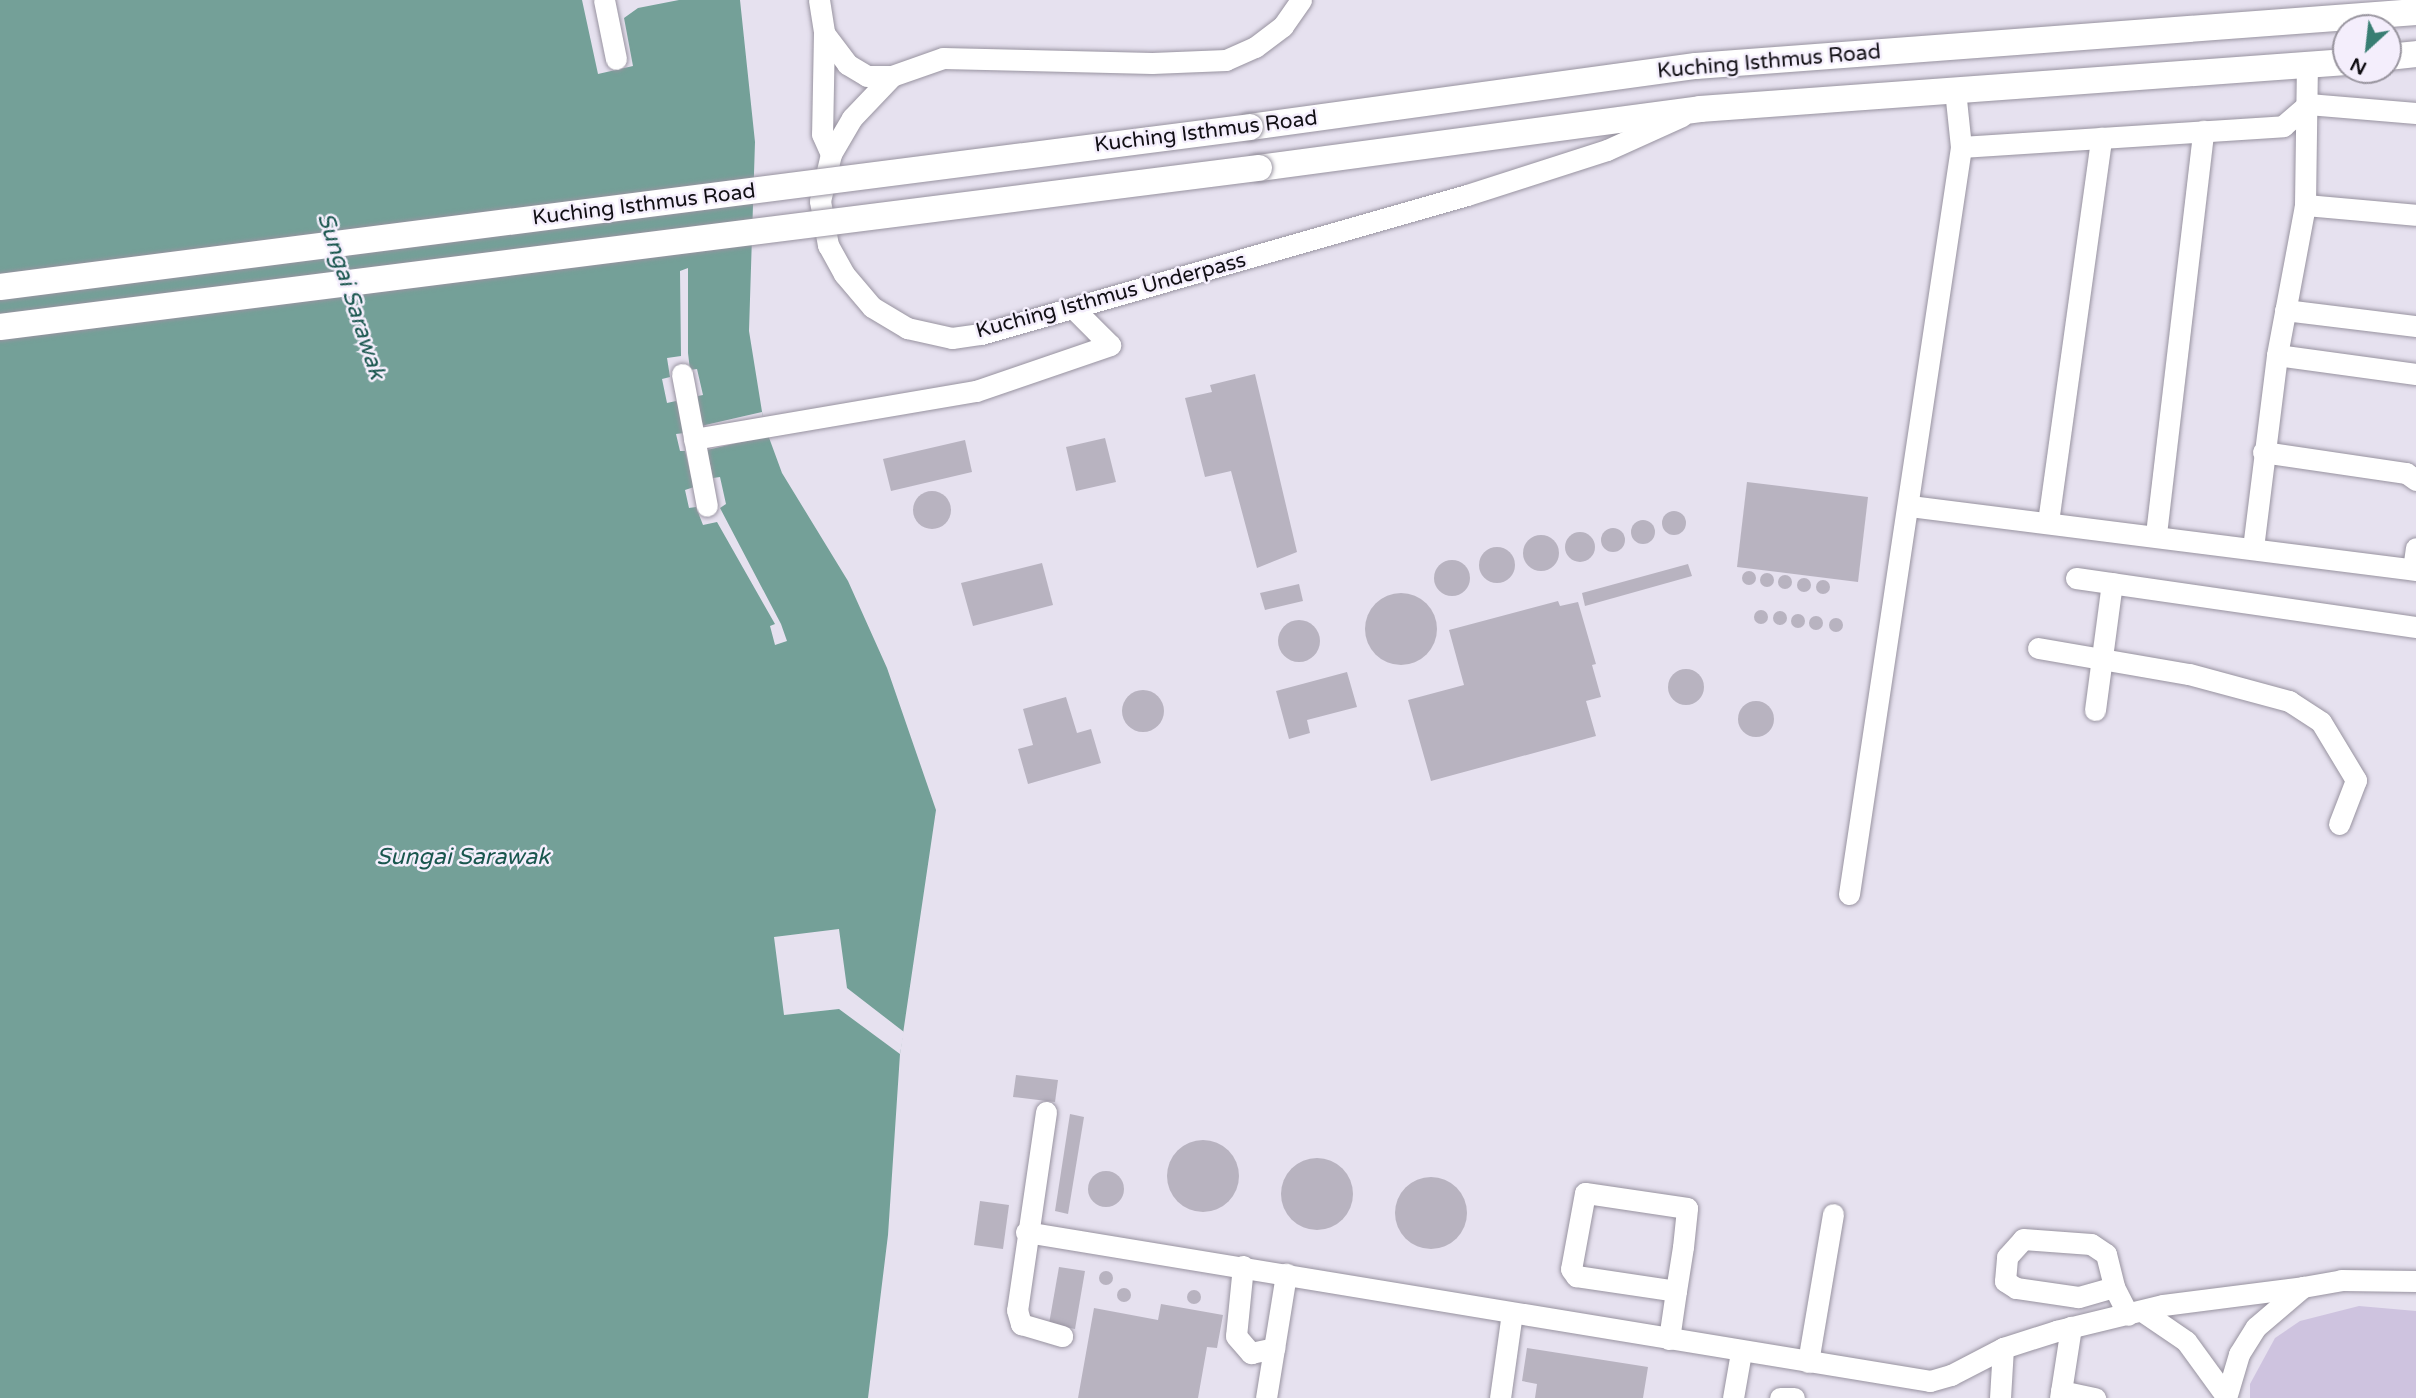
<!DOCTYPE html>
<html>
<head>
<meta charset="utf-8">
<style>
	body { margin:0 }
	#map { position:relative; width:2416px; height:1398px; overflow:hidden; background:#e6e1ef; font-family:"Varela Round",sans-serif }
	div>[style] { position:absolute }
	.green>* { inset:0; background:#cec3df }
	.water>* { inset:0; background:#74a098 }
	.pier>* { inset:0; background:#e6e1ef }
	.building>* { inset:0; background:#b8b3c0 }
	.round { border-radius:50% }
	.roads { filter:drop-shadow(0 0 2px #9893a0) drop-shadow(0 0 2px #9893a0) }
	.minor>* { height:21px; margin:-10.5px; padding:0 10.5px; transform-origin:10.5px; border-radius:10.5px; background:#fff }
	.major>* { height:26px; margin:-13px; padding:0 13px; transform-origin:13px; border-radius:13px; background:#fff }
	.bridges { filter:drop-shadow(0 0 2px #9893a0) drop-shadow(0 0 2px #9893a0) }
	.major-bridge>* { height:26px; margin:-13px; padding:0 13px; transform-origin:13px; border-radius:13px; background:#fff }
	span { translate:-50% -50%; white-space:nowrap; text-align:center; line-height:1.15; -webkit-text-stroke:5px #f4eefc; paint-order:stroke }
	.street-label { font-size:21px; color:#110f14 }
	.water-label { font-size:23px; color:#19564e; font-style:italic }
	.north { position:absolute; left:2332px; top:14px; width:70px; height:70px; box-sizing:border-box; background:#f4eefc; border:2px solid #99959f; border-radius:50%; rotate:207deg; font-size:19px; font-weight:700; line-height:28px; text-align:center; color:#110f14 }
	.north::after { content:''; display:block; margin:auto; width:24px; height:32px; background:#387e73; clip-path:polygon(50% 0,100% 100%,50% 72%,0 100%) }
</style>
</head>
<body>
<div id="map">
	<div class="green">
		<div style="clip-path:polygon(2359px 1306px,2416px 1311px,2416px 1398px,2250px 1398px,2250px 1384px,2275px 1338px,2300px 1321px)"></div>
	</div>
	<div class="water">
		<div style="clip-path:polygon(0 0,740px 0,755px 142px,749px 331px,764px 424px,782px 473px,848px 581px,887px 668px,936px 810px,900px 1054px,888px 1235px,868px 1398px,0 1398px)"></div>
	</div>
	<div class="pier">
		<div style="clip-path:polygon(582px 0,679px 0,638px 8px,624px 18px,633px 66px,598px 74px)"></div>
		<div style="clip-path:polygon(688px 268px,688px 353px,690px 370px,697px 369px,703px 395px,698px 396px,696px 407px,701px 426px,762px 412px,767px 436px,707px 450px,713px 478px,720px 477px,726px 504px,720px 508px,781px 624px,787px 641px,775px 645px,770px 626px,775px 624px,717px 522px,703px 525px,696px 507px,689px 508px,685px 490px,694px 487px,685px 451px,680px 451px,676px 434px,684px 433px,680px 410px,676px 401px,667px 403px,662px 379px,670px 377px,667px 358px,681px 356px,680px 271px)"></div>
		<div style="clip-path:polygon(839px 929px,847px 988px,904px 1032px,900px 1054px,839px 1009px,784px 1015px,774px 937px)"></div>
	</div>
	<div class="building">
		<div style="clip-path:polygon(1255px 374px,1297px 552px,1257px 568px,1231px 471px,1205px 477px,1185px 398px,1212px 392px,1210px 385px)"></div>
		<div style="clip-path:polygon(1105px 438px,1116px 482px,1076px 491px,1066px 447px)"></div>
		<div style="clip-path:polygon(965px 440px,972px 472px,891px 491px,883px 459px)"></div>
		<div style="clip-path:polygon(1747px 482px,1868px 497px,1858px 582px,1737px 567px)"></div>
		<div class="round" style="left:913px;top:491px;width:38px;height:38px"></div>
		<div class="round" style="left:1662px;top:511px;width:24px;height:24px"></div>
		<div class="round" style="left:1631px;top:520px;width:24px;height:24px"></div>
		<div class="round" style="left:1601px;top:528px;width:24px;height:24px"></div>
		<div class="round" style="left:1565px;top:532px;width:30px;height:30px"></div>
		<div class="round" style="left:1523px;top:535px;width:36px;height:36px"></div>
		<div class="round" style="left:1479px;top:547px;width:36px;height:36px"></div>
		<div class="round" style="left:1434px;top:560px;width:36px;height:36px"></div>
		<div style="clip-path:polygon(1042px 563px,1053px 605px,973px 626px,961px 583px)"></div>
		<div style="clip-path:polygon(1688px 564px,1692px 576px,1585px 606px,1582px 593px)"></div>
		<div class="round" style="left:1742px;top:571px;width:14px;height:14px"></div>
		<div class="round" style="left:1760px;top:573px;width:14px;height:14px"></div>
		<div class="round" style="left:1778px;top:575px;width:14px;height:14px"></div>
		<div class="round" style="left:1797px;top:578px;width:14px;height:14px"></div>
		<div class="round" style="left:1816px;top:580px;width:14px;height:14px"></div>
		<div style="clip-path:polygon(1299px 584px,1303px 601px,1265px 610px,1260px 593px)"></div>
		<div class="round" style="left:1365px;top:593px;width:72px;height:72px"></div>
		<div style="clip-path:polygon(1558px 601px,1560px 606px,1578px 602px,1596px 664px,1592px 665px,1601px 697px,1586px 701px,1596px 736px,1431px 781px,1408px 700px,1464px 685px,1449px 630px)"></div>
		<div class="round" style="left:1754px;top:610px;width:14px;height:14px"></div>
		<div class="round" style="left:1773px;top:611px;width:14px;height:14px"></div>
		<div class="round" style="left:1791px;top:614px;width:14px;height:14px"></div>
		<div class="round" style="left:1809px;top:616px;width:14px;height:14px"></div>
		<div class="round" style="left:1829px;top:618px;width:14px;height:14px"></div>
		<div class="round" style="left:1278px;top:620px;width:42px;height:42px"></div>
		<div class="round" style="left:1668px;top:669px;width:36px;height:36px"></div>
		<div style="clip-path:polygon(1347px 672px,1357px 707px,1307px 720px,1310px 733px,1289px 739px,1276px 691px)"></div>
		<div class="round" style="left:1122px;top:690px;width:42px;height:42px"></div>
		<div style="clip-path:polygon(1066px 697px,1077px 733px,1091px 729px,1101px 763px,1028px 784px,1018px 749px,1033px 745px,1023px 709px)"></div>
		<div class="round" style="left:1738px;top:701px;width:36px;height:36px"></div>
		<div style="clip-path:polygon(1016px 1075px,1058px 1080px,1055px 1102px,1013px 1097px)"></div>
		<div style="clip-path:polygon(1070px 1114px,1084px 1117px,1068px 1214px,1055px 1211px)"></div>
		<div class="round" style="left:1167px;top:1140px;width:72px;height:72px"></div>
		<div class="round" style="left:1281px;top:1158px;width:72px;height:72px"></div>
		<div class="round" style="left:1088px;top:1171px;width:36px;height:36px"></div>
		<div class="round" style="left:1395px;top:1177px;width:72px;height:72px"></div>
		<div style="clip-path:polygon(980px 1201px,1009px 1205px,1003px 1249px,974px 1245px)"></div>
		<div style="clip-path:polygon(1059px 1267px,1085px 1271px,1075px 1329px,1049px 1324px)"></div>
		<div class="round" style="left:1099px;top:1271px;width:14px;height:14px"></div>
		<div class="round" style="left:1117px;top:1288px;width:14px;height:14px"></div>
		<div class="round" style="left:1187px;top:1290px;width:14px;height:14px"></div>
		<div style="clip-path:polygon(1161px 1304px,1223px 1315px,1217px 1348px,1207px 1347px,1198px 1398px,1078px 1398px,1094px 1308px,1158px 1320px)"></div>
		<div style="clip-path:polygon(1527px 1348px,1648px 1367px,1643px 1398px,1535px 1398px,1537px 1384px,1522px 1381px)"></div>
	</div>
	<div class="roads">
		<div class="minor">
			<div style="left:604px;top:0;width:60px;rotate:78.5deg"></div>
			<div style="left:819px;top:0;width:33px;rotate:81deg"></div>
			<div style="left:824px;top:33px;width:101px;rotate:91.1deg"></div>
			<div style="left:822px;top:134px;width:22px;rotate:66deg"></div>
			<div style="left:1301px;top:0;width:32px;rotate:125deg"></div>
			<div style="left:1283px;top:26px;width:35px;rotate:143deg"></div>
			<div style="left:1255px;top:47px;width:32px;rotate:156deg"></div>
			<div style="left:1226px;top:60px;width:74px;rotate:177.7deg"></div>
			<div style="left:1152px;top:63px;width:209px;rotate:-178.6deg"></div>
			<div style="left:943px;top:58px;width:54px;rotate:160.6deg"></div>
			<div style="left:892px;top:76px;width:58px;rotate:133.6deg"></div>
			<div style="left:852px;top:118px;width:42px;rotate:120.3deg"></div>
			<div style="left:831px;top:154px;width:48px;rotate:103.2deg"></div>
			<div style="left:820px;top:201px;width:45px;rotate:79.7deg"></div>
			<div style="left:828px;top:245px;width:33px;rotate:61deg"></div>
			<div style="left:844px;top:274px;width:43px;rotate:49.7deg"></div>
			<div style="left:872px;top:307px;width:41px;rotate:31deg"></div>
			<div style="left:907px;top:328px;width:46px;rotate:12.5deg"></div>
			<div style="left:952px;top:338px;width:29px;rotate:-8deg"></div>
			<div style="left:981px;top:334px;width:505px;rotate:-15.96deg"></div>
			<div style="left:1467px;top:195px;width:147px;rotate:-17.8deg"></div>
			<div style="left:1607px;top:150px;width:82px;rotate:-24.4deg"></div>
			<div style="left:824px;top:33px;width:39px;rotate:53deg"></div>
			<div style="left:847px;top:64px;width:23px;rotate:31deg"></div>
			<div style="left:867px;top:76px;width:25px"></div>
			<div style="left:1961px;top:147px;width:323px;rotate:-3.7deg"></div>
			<div style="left:2283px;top:126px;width:33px;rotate:-41deg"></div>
			<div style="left:2308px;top:104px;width:108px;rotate:4.8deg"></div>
			<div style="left:2305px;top:205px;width:111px;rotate:5.1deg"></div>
			<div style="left:2285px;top:310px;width:132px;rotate:7deg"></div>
			<div style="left:2277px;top:355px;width:140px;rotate:7.8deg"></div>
			<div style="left:682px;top:374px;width:134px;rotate:79.3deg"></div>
			<div style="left:694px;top:439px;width:286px;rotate:-9.7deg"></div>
			<div style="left:976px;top:391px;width:142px;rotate:-18.9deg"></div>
			<div style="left:1110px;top:345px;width:51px;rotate:-135deg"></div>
			<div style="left:2263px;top:452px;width:145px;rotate:8.4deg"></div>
			<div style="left:2406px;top:473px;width:12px;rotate:35deg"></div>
			<div style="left:1910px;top:506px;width:510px;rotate:7.21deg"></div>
			<div style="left:2048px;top:522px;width:388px;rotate:-82.1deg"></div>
			<div style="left:2156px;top:534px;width:406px;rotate:-83.3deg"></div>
			<div style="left:2253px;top:548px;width:194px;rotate:-82.9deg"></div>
			<div style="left:2277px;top:355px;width:153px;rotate:-79.4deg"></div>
			<div style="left:2305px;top:205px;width:139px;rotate:-89.2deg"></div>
			<div style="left:2413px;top:569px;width:21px;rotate:-82deg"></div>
			<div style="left:2076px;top:578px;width:344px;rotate:8.2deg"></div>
			<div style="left:2038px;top:648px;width:153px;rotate:9.8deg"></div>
			<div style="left:2189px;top:674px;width:104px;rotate:15.1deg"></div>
			<div style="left:2289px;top:701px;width:38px;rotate:33deg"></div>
			<div style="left:2321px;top:722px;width:68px;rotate:58.9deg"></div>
			<div style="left:2356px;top:780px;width:47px;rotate:111.1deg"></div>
			<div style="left:2095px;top:710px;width:128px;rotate:-82.4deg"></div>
			<div style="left:1849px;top:894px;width:755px;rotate:-81.47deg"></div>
			<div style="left:1961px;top:147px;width:57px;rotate:-96deg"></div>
			<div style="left:1046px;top:1112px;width:200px;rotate:98.3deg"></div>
			<div style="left:1017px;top:1310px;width:15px;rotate:74deg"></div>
			<div style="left:1021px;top:1324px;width:43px;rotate:16.3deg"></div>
			<div style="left:1026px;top:1232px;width:916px;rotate:9.36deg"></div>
			<div style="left:1930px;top:1381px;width:22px;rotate:-16deg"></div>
			<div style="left:1951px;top:1375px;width:59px;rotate:-27.4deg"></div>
			<div style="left:2003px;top:1348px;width:56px;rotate:-17.8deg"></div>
			<div style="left:2056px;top:1331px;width:110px;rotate:-13.7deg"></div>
			<div style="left:2163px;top:1305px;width:141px;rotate:-7.3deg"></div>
			<div style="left:1243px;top:1266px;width:70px;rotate:95.7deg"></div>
			<div style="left:1236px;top:1336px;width:23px;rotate:49deg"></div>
			<div style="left:1251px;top:1353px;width:24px;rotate:-12deg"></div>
			<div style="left:2114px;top:1287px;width:37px;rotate:164deg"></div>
			<div style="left:2078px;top:1297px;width:63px;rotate:-171.7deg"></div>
			<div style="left:2016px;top:1288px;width:13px;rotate:-148deg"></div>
			<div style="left:2005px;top:1281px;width:24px;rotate:-85deg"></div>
			<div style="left:2007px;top:1257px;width:24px;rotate:-48deg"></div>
			<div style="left:2023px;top:1239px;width:68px;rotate:4.2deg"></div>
			<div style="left:2091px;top:1244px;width:18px;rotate:34deg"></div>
			<div style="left:2106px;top:1254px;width:34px;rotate:76deg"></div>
			<div style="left:2114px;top:1287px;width:31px;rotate:63deg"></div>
			<div style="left:2142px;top:1311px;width:53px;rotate:34.3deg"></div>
			<div style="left:2186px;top:1341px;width:68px;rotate:54deg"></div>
			<div style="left:1669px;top:1339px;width:49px;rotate:-81.7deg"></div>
			<div style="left:1676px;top:1291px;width:45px;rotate:-81deg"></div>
			<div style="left:1683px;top:1247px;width:39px;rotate:-84deg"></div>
			<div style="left:1687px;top:1208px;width:103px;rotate:-171.6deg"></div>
			<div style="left:1585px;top:1193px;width:77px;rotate:100.4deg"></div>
			<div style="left:1571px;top:1269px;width:9px;rotate:54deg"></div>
			<div style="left:1576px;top:1276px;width:101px;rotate:8.5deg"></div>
			<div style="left:1808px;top:1362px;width:150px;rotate:-80.4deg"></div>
			<div style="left:2061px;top:1391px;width:35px;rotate:12deg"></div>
			<div style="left:1266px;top:1398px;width:126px;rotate:-80.8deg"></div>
			<div style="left:1500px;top:1398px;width:86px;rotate:-82deg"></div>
			<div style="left:1733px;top:1398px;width:47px;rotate:-80.1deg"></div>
			<div style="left:1780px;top:1398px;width:14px"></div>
			<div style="left:2000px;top:1398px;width:50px;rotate:-86.6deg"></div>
			<div style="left:2060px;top:1398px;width:72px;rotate:-81.2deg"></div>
			<div style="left:2226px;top:1398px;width:46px;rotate:-73.5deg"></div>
			<div style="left:2239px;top:1354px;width:32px;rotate:-58deg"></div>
			<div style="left:2256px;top:1327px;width:62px;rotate:-40.4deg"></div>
			<div style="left:2303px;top:1287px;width:39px;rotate:-10deg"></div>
			<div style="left:2341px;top:1280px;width:75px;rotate:0.8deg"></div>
		</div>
		<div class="major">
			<div style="left:2388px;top:57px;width:28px;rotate:-6deg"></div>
			<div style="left:1250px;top:127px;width:450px;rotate:-7.8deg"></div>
			<div style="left:1696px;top:66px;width:722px;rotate:-4.29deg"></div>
			<div style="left:1259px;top:168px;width:445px;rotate:-7.6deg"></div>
			<div style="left:1700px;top:109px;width:648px;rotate:-4.16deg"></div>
		</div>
	</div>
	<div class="bridges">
		<div class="major-bridge">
			<div style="left:0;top:287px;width:1260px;rotate:-7.29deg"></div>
			<div style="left:0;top:327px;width:1269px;rotate:-7.2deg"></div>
		</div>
	</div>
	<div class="street-label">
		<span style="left:1769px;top:62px;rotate:-5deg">Kuching Isthmus Road</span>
		<span style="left:1206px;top:132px;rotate:-7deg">Kuching Isthmus Road</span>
		<span style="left:644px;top:205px;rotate:-7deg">Kuching Isthmus Road</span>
		<span style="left:1111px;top:296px;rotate:-15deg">Kuching Isthmus Underpass</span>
	</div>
	<div class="water-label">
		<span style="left:351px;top:296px;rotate:72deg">Sungai Sarawak</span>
		<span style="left:463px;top:857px">Sungai Sarawak</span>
	</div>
	<div class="north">N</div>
</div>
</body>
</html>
